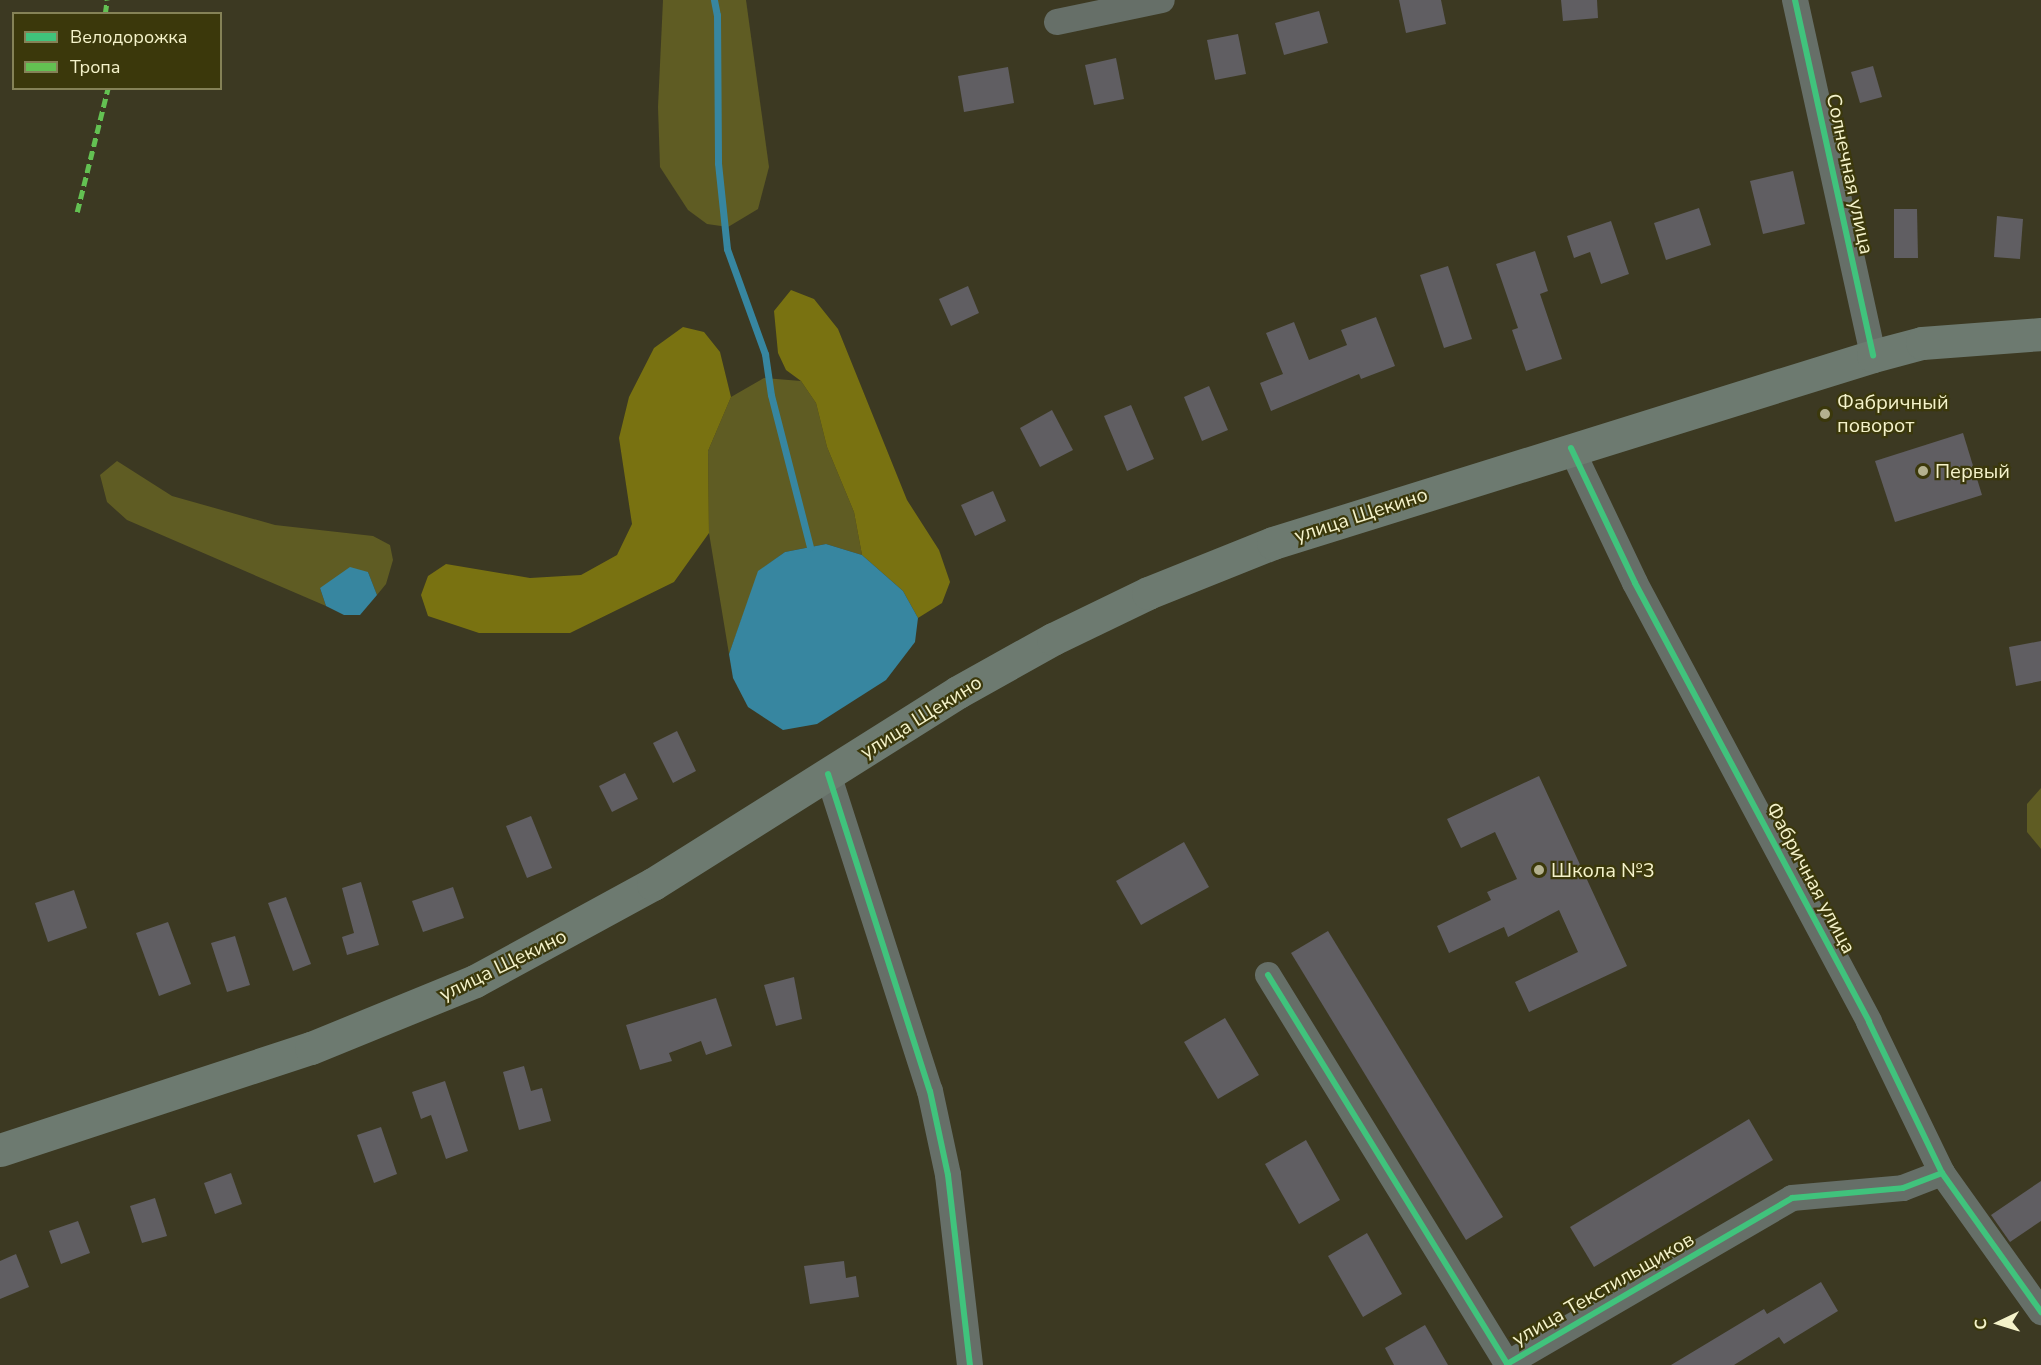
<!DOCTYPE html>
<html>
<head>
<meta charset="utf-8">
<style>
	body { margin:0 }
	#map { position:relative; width:2041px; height:1365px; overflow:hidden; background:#3c3922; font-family:"Nunito Sans",sans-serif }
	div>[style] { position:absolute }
	.green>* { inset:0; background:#5f5c23 }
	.forest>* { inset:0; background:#797211 }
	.water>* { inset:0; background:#3786a0 }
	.stream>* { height:7px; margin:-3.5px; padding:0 3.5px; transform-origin:3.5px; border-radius:3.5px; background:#3786a0 }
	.building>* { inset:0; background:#605e62 }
	.street>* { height:26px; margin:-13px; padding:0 13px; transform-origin:13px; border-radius:13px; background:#666f68 }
	.secondary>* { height:33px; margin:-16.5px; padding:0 16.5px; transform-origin:16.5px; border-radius:16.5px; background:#6d7a70 }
	.quiet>* { height:4.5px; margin-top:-2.25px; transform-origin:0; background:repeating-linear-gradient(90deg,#63c152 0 9px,transparent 0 13.5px) }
	.cycleway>* { height:6px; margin:-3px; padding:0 3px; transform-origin:3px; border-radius:3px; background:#40c37c }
	.dots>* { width:16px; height:16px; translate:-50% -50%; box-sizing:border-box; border:3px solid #3b380b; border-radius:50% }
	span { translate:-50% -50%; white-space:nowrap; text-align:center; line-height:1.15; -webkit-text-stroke:4.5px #3b380b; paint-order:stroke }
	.street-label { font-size:20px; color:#f4f2ca }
	.poi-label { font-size:20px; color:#f4f2ca }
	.left { translate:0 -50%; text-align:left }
	.legend { position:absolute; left:12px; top:12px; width:210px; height:78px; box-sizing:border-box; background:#3b380b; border:2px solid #858257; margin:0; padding:8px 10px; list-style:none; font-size:18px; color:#f4f2ca }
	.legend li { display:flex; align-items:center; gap:12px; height:30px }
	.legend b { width:30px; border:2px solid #858257 }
	.north { position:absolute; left:1969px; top:1293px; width:60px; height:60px; -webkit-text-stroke:4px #3b380b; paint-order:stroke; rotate:266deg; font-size:16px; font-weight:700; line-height:24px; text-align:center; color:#f4f2ca }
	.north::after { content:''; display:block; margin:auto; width:21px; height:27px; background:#f4f2ca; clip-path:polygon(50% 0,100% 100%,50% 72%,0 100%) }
</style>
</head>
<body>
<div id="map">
	<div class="green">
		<div style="clip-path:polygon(663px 0,746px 0,769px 167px,758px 209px,728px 227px,707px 224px,688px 210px,660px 167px,658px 107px)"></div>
		<div style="clip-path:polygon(764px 378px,801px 381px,816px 403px,827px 447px,854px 512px,862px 555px,826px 544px,785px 552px,759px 571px,729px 654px,709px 533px,708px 451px,731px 397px)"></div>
		<div style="clip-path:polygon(117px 461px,172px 496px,275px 525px,373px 536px,390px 545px,393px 560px,386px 584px,377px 595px,368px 572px,320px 588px,326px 606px,127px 520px,107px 502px,100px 475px)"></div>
		<div style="clip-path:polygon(2041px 788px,2041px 849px,2027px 832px,2027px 804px)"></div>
	</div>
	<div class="forest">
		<div style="clip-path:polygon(791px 290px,814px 299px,838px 329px,907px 500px,939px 550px,950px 582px,942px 603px,918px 618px,903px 591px,862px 555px,854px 512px,827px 447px,816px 403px,801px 381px,786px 370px,778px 353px,774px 311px)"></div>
		<div style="clip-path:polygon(683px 327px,704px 332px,720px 352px,731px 397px,708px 451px,709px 533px,674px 582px,570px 633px,479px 633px,428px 616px,421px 595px,428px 576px,446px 564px,530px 578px,581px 575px,617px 555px,632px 524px,619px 438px,629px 397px,654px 348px)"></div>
	</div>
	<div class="water">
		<div style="clip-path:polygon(826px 544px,862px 555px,903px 591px,918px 618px,915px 642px,886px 680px,817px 724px,783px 730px,748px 707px,733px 678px,729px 654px,758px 571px,785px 552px)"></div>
		<div style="clip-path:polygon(350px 567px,368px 572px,377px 595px,360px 615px,344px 615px,326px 606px,320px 588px)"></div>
	</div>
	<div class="stream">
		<div style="left:714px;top:0;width:15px;rotate:79deg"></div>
		<div style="left:717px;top:15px;width:148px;rotate:89.6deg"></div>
		<div style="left:718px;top:163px;width:86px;rotate:84deg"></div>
		<div style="left:727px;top:249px;width:112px;rotate:70.1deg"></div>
		<div style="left:765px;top:354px;width:41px;rotate:81.7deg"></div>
		<div style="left:771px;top:395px;width:157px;rotate:75.6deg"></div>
	</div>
	<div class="building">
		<div style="clip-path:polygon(1399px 0,1441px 0,1446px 24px,1406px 33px)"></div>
		<div style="clip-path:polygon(1561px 0,1597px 0,1598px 18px,1563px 21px)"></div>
		<div style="clip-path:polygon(1319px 11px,1328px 43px,1284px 55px,1275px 23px)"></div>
		<div style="clip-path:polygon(1238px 34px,1246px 74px,1215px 80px,1207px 40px)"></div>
		<div style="clip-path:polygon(1116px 58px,1124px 99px,1094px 105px,1085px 65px)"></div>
		<div style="clip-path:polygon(1873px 66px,1882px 97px,1860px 103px,1851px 72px)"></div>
		<div style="clip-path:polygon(1008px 67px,1014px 103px,964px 112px,958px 76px)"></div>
		<div style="clip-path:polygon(1793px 171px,1805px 224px,1763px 234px,1750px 181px)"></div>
		<div style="clip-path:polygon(1699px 208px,1711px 245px,1666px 260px,1654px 223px)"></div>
		<div style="clip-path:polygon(1894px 209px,1917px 209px,1918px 258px,1894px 258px)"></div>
		<div style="clip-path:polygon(1997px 216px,2023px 219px,2020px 259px,1994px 257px)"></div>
		<div style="clip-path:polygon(1611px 221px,1629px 274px,1601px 284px,1590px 252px,1574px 258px,1567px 236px)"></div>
		<div style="clip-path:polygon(1535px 251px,1548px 291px,1540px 294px,1562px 359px,1526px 371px,1512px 330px,1518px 328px,1496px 264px)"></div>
		<div style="clip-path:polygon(1448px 266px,1472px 339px,1444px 348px,1420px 275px)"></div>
		<div style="clip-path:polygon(968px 286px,979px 313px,951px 326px,939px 299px)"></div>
		<div style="clip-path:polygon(1376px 317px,1395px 366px,1361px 379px,1359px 374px,1271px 411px,1260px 383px,1283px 374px,1266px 333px,1294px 322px,1309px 360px,1347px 345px,1341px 330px)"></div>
		<div style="clip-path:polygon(1209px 386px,1228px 430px,1202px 441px,1184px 397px)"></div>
		<div style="clip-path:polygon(1131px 405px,1154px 459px,1127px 471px,1104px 416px)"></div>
		<div style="clip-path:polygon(1052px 410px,1073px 450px,1040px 467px,1020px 428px)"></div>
		<div style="clip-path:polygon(1963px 433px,1982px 495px,1895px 522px,1875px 461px)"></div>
		<div style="clip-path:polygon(993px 491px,1006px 521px,975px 536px,961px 505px)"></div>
		<div style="clip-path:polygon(2041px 641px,2041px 681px,2016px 686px,2009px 647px)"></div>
		<div style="clip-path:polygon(677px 731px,696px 771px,673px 783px,653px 743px)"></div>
		<div style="clip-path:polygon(625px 773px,638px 799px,612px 812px,599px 786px)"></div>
		<div style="clip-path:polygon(1539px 776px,1627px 966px,1529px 1012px,1515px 982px,1578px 952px,1559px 910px,1508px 937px,1504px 927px,1449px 953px,1437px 926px,1491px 900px,1487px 892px,1517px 879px,1495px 832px,1461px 848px,1447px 819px)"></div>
		<div style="clip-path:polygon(531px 816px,552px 868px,527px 878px,506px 826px)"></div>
		<div style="clip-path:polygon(1184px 842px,1209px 887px,1141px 925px,1116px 881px)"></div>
		<div style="clip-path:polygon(361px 882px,379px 945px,347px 955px,342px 937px,354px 933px,342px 888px)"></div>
		<div style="clip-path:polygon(453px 887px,464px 918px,423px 932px,412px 901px)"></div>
		<div style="clip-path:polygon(74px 890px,87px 928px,48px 942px,35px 903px)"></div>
		<div style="clip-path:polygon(286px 897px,311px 964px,293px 971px,268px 903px)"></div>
		<div style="clip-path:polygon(168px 922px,191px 984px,159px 996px,136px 933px)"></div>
		<div style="clip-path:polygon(1328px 931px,1503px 1217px,1466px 1240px,1291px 953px)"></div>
		<div style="clip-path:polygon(235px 936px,250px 985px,227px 992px,211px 943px)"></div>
		<div style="clip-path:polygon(794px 977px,802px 1019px,776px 1026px,764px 985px)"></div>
		<div style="clip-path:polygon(716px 998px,732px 1046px,706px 1055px,701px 1041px,669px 1053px,672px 1061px,640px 1070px,626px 1025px)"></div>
		<div style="clip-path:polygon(1225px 1018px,1259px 1075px,1218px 1099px,1184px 1042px)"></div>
		<div style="clip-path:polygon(524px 1066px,531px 1091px,542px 1088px,551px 1121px,519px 1130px,503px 1072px)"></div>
		<div style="clip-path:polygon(445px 1081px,468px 1151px,446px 1159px,431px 1115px,421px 1119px,412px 1092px)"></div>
		<div style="clip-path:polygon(1749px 1119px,1773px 1160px,1594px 1267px,1570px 1227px)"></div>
		<div style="clip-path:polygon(381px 1127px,397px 1174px,374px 1183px,357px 1135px)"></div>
		<div style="clip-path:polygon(1306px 1140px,1340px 1200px,1299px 1224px,1265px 1164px)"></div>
		<div style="clip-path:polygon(231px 1173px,242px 1204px,215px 1214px,204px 1183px)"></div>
		<div style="clip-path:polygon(2041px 1181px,2041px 1221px,2010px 1242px,1991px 1215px)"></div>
		<div style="clip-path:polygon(155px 1198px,167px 1236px,142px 1243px,130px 1206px)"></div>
		<div style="clip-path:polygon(78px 1221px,90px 1253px,61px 1264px,49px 1231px)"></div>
		<div style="clip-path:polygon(1367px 1233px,1402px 1294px,1363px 1317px,1328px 1256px)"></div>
		<div style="clip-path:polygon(16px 1254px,29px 1287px,0 1299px,0 1261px)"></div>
		<div style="clip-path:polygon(844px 1261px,846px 1278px,856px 1276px,859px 1297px,810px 1304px,804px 1266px)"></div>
		<div style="clip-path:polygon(1821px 1282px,1838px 1311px,1784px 1344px,1779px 1337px,1734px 1365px,1671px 1365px,1764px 1309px,1767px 1314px)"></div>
		<div style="clip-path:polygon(1425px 1325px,1448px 1365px,1394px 1365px,1385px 1348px)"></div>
	</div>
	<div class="street">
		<div style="left:1795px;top:0;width:364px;rotate:77.6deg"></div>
		<div style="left:1057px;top:22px;width:107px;rotate:-11.8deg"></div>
		<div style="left:1571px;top:448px;width:149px;rotate:64.6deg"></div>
		<div style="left:1635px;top:583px;width:497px;rotate:61.9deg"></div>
		<div style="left:1869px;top:1022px;width:168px;rotate:64.2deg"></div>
		<div style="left:1942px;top:1173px;width:171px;rotate:54.5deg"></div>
		<div style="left:828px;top:774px;width:333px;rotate:72.2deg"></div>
		<div style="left:930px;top:1091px;width:86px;rotate:77.9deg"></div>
		<div style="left:948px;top:1175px;width:191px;rotate:83.4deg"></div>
		<div style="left:1268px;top:975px;width:457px;rotate:58.4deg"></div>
		<div style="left:1507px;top:1364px;width:330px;rotate:-30.2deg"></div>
		<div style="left:1792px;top:1198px;width:111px;rotate:-5.1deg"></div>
		<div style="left:1903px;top:1188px;width:42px;rotate:-21deg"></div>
	</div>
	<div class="secondary">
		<div style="left:0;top:1150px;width:327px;rotate:-18.2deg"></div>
		<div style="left:311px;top:1048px;width:177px;rotate:-22.2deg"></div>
		<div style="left:475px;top:981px;width:203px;rotate:-28.6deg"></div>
		<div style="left:653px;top:884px;width:360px;rotate:-32.2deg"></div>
		<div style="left:958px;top:692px;width:109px;rotate:-29.2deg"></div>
		<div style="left:1053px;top:639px;width:106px;rotate:-25.8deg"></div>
		<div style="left:1148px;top:593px;width:135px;rotate:-21.8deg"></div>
		<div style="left:1273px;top:543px;width:628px;rotate:-17.31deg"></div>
		<div style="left:1873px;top:356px;width:51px;rotate:-14.9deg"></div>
		<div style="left:1922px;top:343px;width:119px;rotate:-4.3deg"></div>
	</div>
	<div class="quiet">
		<div style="left:105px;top:14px;width:14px;rotate:-82deg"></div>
		<div style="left:77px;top:212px;width:128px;rotate:-76deg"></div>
	</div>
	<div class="cycleway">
		<div style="left:1795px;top:0;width:364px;rotate:77.6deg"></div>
		<div style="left:1571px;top:448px;width:149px;rotate:64.6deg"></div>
		<div style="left:1635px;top:583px;width:497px;rotate:61.9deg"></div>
		<div style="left:1869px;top:1022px;width:168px;rotate:64.2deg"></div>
		<div style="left:1942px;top:1173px;width:171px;rotate:54.5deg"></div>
		<div style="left:828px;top:774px;width:333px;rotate:72.2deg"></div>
		<div style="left:930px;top:1091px;width:86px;rotate:77.9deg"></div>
		<div style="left:948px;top:1175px;width:191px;rotate:83.4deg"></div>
		<div style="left:1268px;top:975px;width:457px;rotate:58.4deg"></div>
		<div style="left:1507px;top:1364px;width:330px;rotate:-30.2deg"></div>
		<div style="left:1792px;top:1198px;width:111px;rotate:-5.1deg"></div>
		<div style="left:1903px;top:1188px;width:42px;rotate:-21deg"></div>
	</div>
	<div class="dots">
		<div style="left:1825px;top:414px;background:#b4b18f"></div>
		<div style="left:1923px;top:471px;background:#b4b18f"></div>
		<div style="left:1539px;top:870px;background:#b4b18f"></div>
	</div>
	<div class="street-label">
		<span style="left:1850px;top:174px;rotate:78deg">Солнечная улица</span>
		<span style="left:1361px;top:515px;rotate:-18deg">улица Щекино</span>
		<span style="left:921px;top:717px;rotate:-32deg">улица Щекино</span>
		<span style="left:1811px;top:878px;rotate:62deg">Фабричная улица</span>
		<span style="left:503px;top:965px;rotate:-26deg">улица Щекино</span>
		<span style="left:1603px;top:1289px;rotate:-30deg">улица Текстильщиков</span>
	</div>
	<div class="poi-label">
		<span class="left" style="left:1837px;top:414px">Фабричный<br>поворот</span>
		<span class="left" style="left:1935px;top:471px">Первый</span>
		<span class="left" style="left:1551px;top:870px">Школа №3</span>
	</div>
	<ul class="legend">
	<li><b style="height:8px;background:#40c37c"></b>Велодорожка</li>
	<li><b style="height:8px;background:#63c152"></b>Тропа</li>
	</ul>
	<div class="north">С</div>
</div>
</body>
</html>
